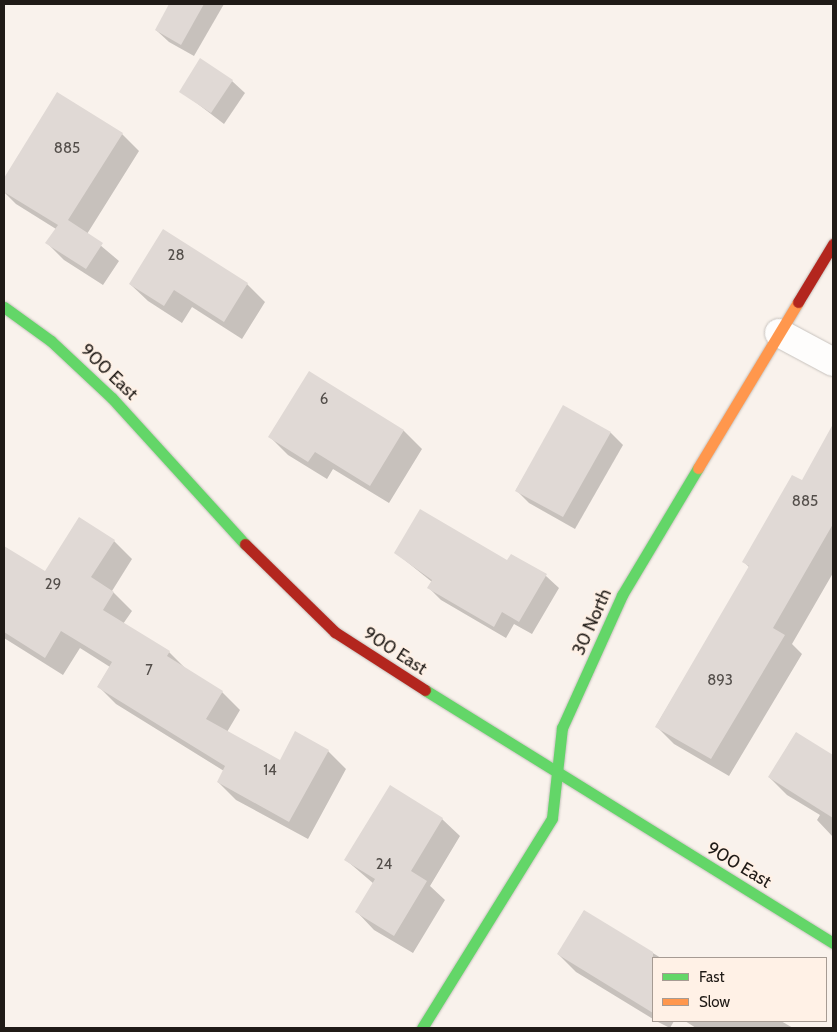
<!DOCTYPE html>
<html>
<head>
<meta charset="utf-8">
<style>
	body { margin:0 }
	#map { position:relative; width:837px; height:1032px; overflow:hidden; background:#f9f2ec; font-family:Cabin,sans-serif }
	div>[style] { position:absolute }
	.shadow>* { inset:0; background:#0003 }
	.building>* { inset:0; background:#e0d9d5 }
	.roads { filter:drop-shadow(0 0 1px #c7c2bd) drop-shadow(0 0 1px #c7c2bd) }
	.street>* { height:28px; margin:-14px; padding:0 14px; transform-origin:14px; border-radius:14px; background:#fefdfc }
	.fast>* { height:11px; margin:-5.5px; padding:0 5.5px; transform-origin:5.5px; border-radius:5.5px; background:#63d668 }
	.slow>* { height:11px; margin:-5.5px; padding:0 5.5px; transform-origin:5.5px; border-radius:5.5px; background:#ff974d }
	.jam>* { height:11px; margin:-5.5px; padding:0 5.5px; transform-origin:5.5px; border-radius:5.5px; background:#b3261e }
	span { translate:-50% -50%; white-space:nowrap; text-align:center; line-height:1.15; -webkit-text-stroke:4px #fff1e6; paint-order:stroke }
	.number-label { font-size:15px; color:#534e4a }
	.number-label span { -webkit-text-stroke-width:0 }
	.street-label { font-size:18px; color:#201b17 }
	.frame { position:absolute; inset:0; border:5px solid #201b17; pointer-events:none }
	.legend { position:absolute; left:652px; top:957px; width:175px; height:65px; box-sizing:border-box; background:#fff1e6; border:1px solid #a69b93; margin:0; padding:6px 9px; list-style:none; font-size:15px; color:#201b17 }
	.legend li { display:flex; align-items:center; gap:10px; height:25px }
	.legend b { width:25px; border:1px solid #a69b93 }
</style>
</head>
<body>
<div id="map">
	<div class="shadow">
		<div style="clip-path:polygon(171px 4px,224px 4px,194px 56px,169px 42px,156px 30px)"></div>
		<div style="clip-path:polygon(232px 81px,245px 93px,224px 124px,181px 91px)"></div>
		<div style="clip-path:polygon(57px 94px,122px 134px,139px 151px,87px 234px,119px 261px,103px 285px,64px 260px,47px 243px,56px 229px,16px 204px,4px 192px,4px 180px)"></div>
		<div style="clip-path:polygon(163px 231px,247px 284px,265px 302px,242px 339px,192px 307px,182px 323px,148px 301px,130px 284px)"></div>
		<div style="clip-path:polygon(309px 373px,404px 431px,422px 449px,389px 503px,333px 469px,327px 479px,288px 455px,270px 437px)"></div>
		<div style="clip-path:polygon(564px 407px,611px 433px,623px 445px,575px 529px,529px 503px,516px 490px)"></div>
		<div style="clip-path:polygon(822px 446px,833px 453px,833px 573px,792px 644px,802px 654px,729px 776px,674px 744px,656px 726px,750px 568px,744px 562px,802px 482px)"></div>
		<div style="clip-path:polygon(114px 541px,132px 559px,112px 591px,132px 611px,123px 624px,169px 652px,187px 670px,222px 692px,240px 710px,227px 732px,280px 761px,328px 751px,346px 769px,308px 839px,236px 800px,218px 782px,224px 771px,116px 704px,98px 686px,110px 667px,80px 648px,63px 675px,4px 638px,4px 547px,45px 573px)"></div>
		<div style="clip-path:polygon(396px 553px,508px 562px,512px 555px,546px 576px,559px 588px,532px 634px,514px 624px,506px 638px,441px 600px,428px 587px,432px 582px)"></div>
		<div style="clip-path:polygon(796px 733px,833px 756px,833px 837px,817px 820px,820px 815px,787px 795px,769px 777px)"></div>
		<div style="clip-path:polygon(442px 819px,460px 836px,430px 886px,445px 900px,413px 953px,374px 930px,357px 912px,374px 884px,346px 860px)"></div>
		<div style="clip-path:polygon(584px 911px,661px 958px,653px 958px,653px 1019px,576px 972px,558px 954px)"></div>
		<div style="clip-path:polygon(656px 1021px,674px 1021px,670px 1028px)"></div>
		<div style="clip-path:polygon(685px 1021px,781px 1021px,793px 1028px,696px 1028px)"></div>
	</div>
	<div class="building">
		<div style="clip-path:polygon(169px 4px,204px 4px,181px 45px,155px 30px)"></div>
		<div style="clip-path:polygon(200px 58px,233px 80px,211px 113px,179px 92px)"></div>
		<div style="clip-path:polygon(57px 92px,123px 133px,68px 220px,103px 243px,86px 269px,45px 243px,58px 225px,4px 192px,4px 178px)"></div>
		<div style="clip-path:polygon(163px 229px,248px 283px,224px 322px,174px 290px,164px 306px,129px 284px)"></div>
		<div style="clip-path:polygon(309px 371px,404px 430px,370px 486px,315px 452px,308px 462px,268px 437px)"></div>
		<div style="clip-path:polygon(563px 405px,611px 432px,563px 517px,515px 491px)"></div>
		<div style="clip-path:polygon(833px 424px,833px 524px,773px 628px,785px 635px,711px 759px,655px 727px,749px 566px,742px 562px,792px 475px,802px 480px)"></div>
		<div style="clip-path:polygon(420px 509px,507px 560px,511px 554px,547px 574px,519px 622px,502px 612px,494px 627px,427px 588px,432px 580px,394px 553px)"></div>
		<div style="clip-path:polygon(79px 517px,115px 540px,91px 577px,114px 592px,103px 610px,170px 651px,167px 656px,223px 691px,206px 719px,280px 760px,295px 731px,329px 750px,289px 822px,217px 782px,225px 766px,97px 687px,112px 662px,61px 631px,45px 658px,4px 632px,4px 546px,45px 571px)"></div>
		<div style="clip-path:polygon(796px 732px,833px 755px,833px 818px,768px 777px)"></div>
		<div style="clip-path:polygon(390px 785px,443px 818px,411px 871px,427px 881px,394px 936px,355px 912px,375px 879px,344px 860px)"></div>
		<div style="clip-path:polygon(584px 910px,653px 952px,653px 1013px,557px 954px)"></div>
	</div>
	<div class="roads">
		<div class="street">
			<div style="left:779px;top:333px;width:61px;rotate:28.2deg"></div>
		</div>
		<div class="fast">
			<div style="left:4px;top:307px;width:58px;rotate:35.9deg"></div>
			<div style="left:51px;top:341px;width:83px;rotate:43.1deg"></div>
			<div style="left:112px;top:398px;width:197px;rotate:47.7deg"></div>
			<div style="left:425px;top:690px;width:480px;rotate:31.8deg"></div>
			<div style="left:422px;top:1028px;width:247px;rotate:-58.2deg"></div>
			<div style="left:552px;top:818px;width:91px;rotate:-83.7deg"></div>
			<div style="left:562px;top:728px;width:146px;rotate:-65.7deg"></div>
			<div style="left:622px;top:595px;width:148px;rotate:-59.1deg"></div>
		</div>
		<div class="slow">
			<div style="left:698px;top:468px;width:194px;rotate:-58.9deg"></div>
		</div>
		<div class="jam">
			<div style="left:798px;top:302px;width:68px;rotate:-58.9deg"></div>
			<div style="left:245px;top:544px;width:126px;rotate:44.4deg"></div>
			<div style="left:335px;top:632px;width:107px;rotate:32.8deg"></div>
		</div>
	</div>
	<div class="number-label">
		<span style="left:67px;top:149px">885</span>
		<span style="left:176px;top:256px">28</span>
		<span style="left:324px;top:400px">6</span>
		<span style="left:805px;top:502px">885</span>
		<span style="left:53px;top:585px">29</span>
		<span style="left:149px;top:671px">7</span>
		<span style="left:720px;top:681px">893</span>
		<span style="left:270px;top:771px">14</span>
		<span style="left:384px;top:865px">24</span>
	</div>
	<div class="street-label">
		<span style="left:109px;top:372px;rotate:44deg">900 East</span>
		<span style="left:592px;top:622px;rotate:-66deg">30 North</span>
		<span style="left:395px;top:651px;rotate:33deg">900 East</span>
		<span style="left:739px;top:865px;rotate:31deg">900 East</span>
	</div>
	<div class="frame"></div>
	<ul class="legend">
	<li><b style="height:6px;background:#63d668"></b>Fast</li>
	<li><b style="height:6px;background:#ff974d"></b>Slow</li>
	</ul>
</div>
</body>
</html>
